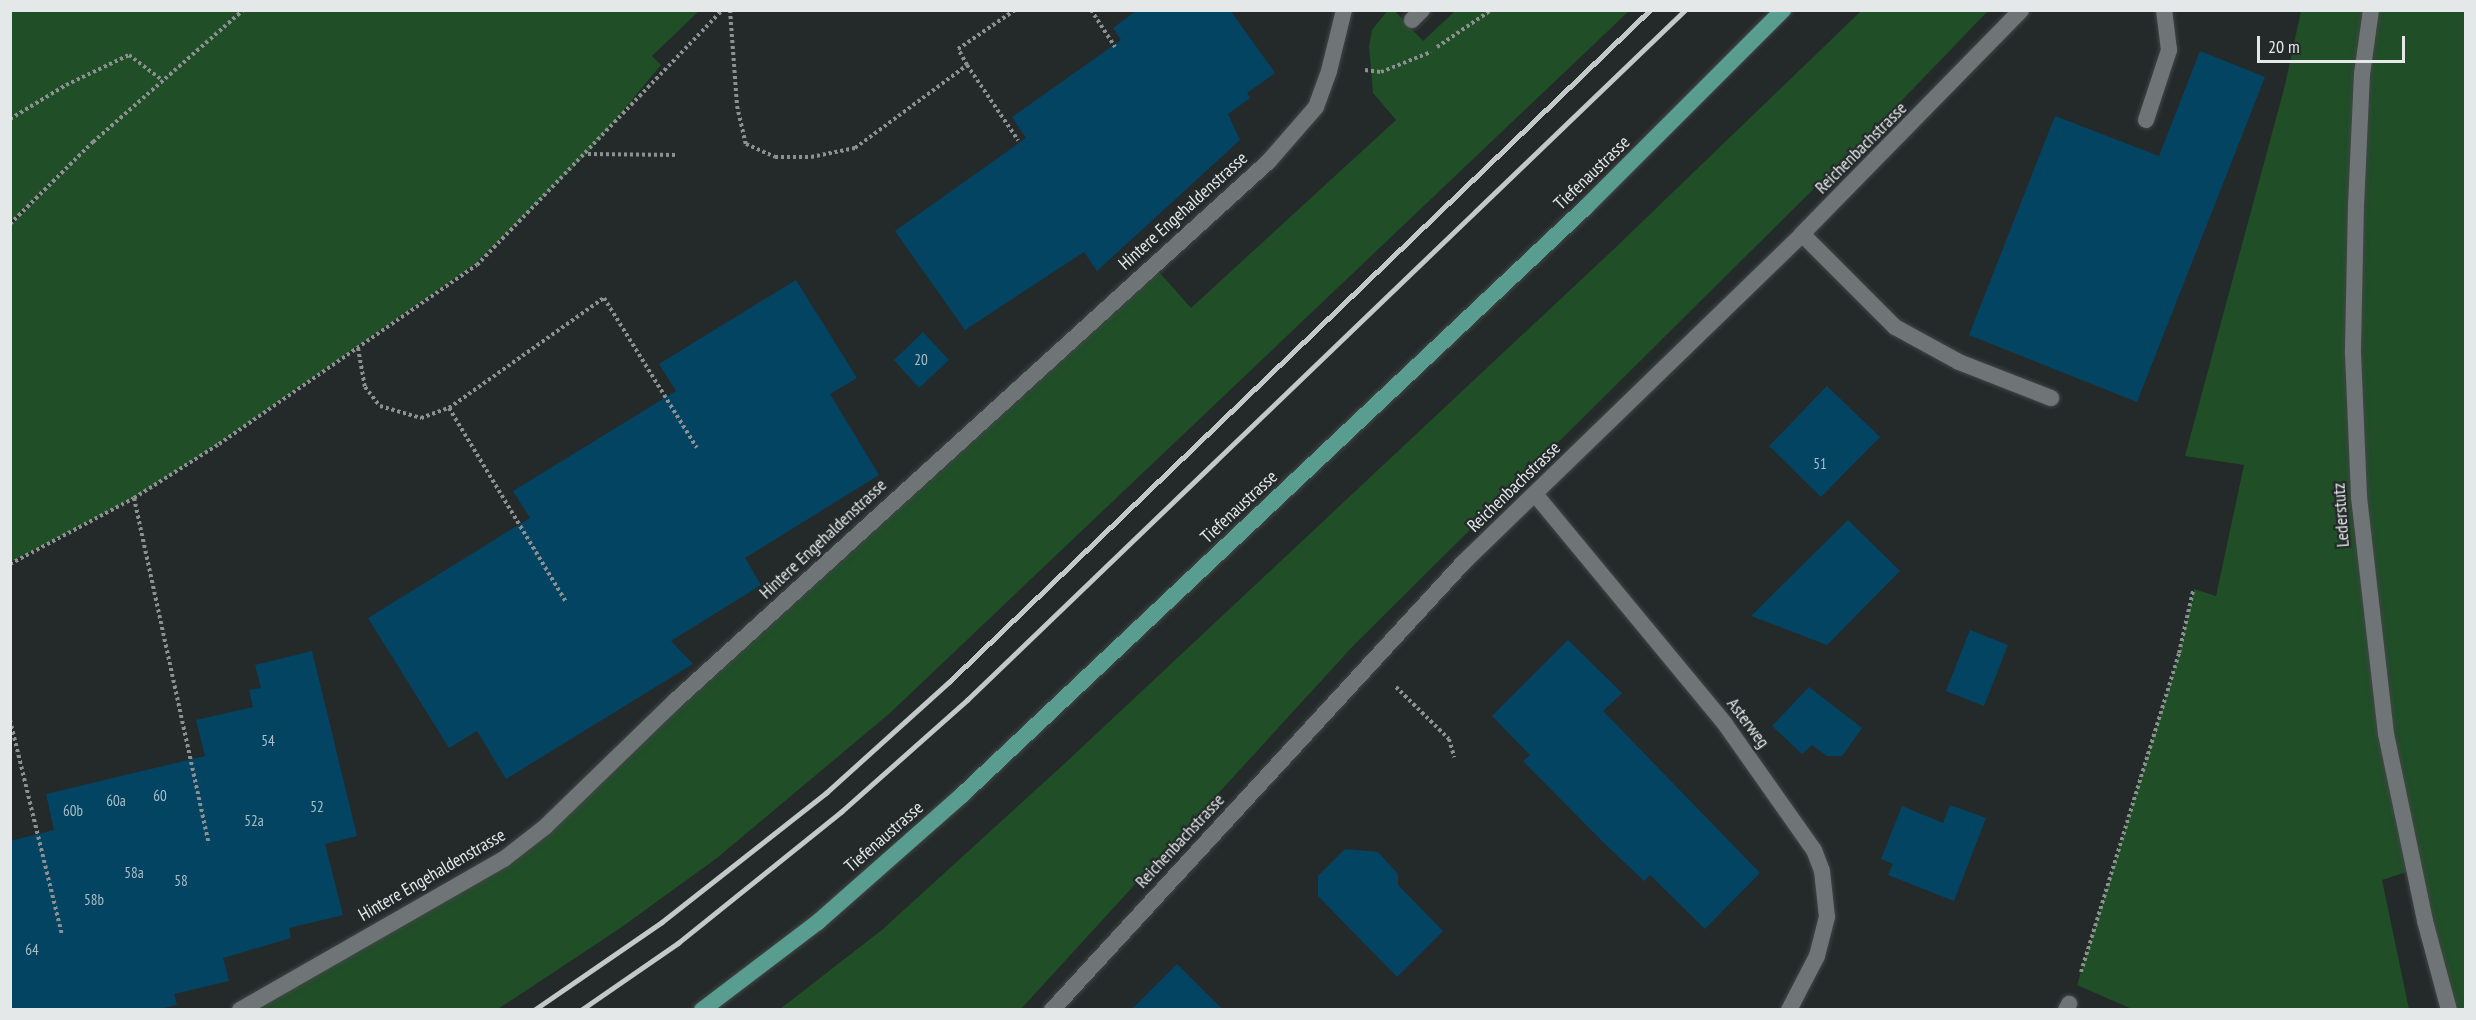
<!DOCTYPE html>
<html>
<head>
<meta charset="utf-8">
<style>
	body { margin:0 }
	#map { position:relative; width:2476px; height:1020px; overflow:hidden; background:#24292a; font-family:"PT Sans Narrow",sans-serif }
	div>[style] { position:absolute }
	.green>* { inset:0; background:#1f4e27 }
	.building>* { inset:0; background:#044463 }
	.path>* { height:4px; margin-top:-2px; transform-origin:0; background:repeating-linear-gradient(90deg,#8c9091 0 3px,transparent 0 6px) }
	.roads { filter:drop-shadow(0 0 2px #414545) drop-shadow(0 0 2px #414545) }
	.service>* { height:16px; margin:-8px; padding:0 8px; transform-origin:8px; border-radius:8px; background:#6f7576 }
	.minor>* { height:16px; margin:-8px; padding:0 8px; transform-origin:8px; border-radius:8px; background:#6f7576 }
	.tertiary>* { height:16px; margin:-8px; padding:0 8px; transform-origin:8px; border-radius:8px; background:#6f7576 }
	.primary>* { height:16px; margin:-8px; padding:0 8px; transform-origin:8px; border-radius:8px; background:#589d8f }
	.rail>* { height:4.5px; margin:-2.25px; padding:0 2.25px; transform-origin:2.25px; border-radius:2.25px; background:#c4c8c8 }
	span { translate:-50% -50%; white-space:nowrap; text-align:center; line-height:1.15; -webkit-text-stroke:4.5px #24292a; paint-order:stroke }
	.number-label { font-size:15px; color:#acbfc7 }
	.number-label span { -webkit-text-stroke-width:0 }
	.street-label { font-size:18px; color:#e4e8e8 }
	.frame { position:absolute; inset:0; border:12px solid #e4e8e8; pointer-events:none }
	.scale { position:absolute; left:2257px; top:36px; width:148px; height:27px; box-sizing:border-box; border:3px solid #e4e8e8; border-top:0; padding-left:8px; font-size:18px; line-height:21px; white-space:nowrap; color:#e4e8e8; -webkit-text-stroke:4px #24292a; paint-order:stroke }
</style>
</head>
<body>
<div id="map">
	<div class="green">
		<div style="clip-path:polygon(11px 10px,699px 10px,699px 11px,652px 56px,661px 65px,587px 154px,475px 264px,218px 444px,134px 498px,11px 562px,11px 225px,87px 147px,11px 222px)"></div>
		<div style="clip-path:polygon(1387px 11px,1395px 11px,1423px 41px,1455px 11px,1629px 11px,890px 713px,717px 858px,619px 929px,498px 1009px,242px 1010px,505px 860px,1153px 265px,1191px 308px,1396px 120px,1373px 93px,1369px 46px,1372px 30px)"></div>
		<div style="clip-path:polygon(1861px 11px,1988px 11px,1879px 124px,1354px 645px,1021px 1009px,780px 1009px,883px 929px,1063px 765px,1615px 248px)"></div>
		<div style="clip-path:polygon(2301px 11px,2465px 11px,2465px 1009px,2454px 1009px,2413px 870px,2382px 880px,2409px 1009px,2132px 1009px,2077px 985px,2179px 653px,2194px 589px,2216px 596px,2244px 465px,2185px 456px,2285px 85px)"></div>
	</div>
	<div class="building">
		<div style="clip-path:polygon(1137px 10px,1230px 10px,1275px 73px,1247px 93px,1250px 98px,1228px 114px,1240px 140px,1097px 271px,1084px 252px,965px 330px,895px 231px,1026px 138px,1012px 117px,1121px 40px,1113px 28px)"></div>
		<div style="clip-path:polygon(2200px 51px,2265px 77px,2137px 402px,1969px 335px,2055px 116px,2159px 156px)"></div>
		<div style="clip-path:polygon(796px 280px,857px 378px,830px 394px,879px 475px,745px 558px,761px 585px,671px 641px,693px 664px,506px 779px,477px 731px,449px 748px,368px 618px,530px 518px,513px 491px,676px 391px,659px 364px)"></div>
		<div style="clip-path:polygon(923px 332px,949px 360px,919px 388px,894px 360px)"></div>
		<div style="clip-path:polygon(1827px 386px,1880px 437px,1821px 497px,1769px 446px)"></div>
		<div style="clip-path:polygon(1848px 520px,1900px 571px,1827px 645px,1751px 616px)"></div>
		<div style="clip-path:polygon(1970px 630px,2008px 645px,1984px 706px,1946px 691px)"></div>
		<div style="clip-path:polygon(1568px 640px,1622px 693px,1603px 711px,1760px 873px,1705px 929px,1650px 875px,1644px 881px,1603px 842px,1523px 761px,1530px 755px,1492px 716px)"></div>
		<div style="clip-path:polygon(312px 651px,357px 836px,325px 844px,343px 915px,289px 928px,291px 938px,223px 958px,229px 981px,174px 994px,177px 1005px,155px 1010px,10px 1010px,10px 841px,54px 830px,46px 794px,205px 756px,196px 720px,253px 707px,249px 690px,261px 688px,255px 665px)"></div>
		<div style="clip-path:polygon(1809px 687px,1862px 728px,1842px 756px,1827px 756px,1812px 745px,1802px 754px,1772px 726px)"></div>
		<div style="clip-path:polygon(1950px 805px,1986px 818px,1954px 901px,1888px 875px,1893px 864px,1881px 859px,1902px 806px,1943px 823px)"></div>
		<div style="clip-path:polygon(1345px 849px,1378px 852px,1398px 874px,1398px 885px,1443px 931px,1397px 977px,1318px 896px,1318px 876px)"></div>
		<div style="clip-path:polygon(1177px 964px,1223px 1010px,1131px 1010px)"></div>
	</div>
	<div class="path">
		<div style="left:730px;top:10px;width:96px;rotate:85.8deg"></div>
		<div style="left:737px;top:106px;width:39px;rotate:77deg"></div>
		<div style="left:746px;top:144px;width:32px;rotate:24deg"></div>
		<div style="left:775px;top:157px;width:36px"></div>
		<div style="left:811px;top:157px;width:45px;rotate:-11.6deg"></div>
		<div style="left:855px;top:148px;width:139px;rotate:-36.5deg"></div>
		<div style="left:967px;top:65px;width:18px;rotate:-119deg"></div>
		<div style="left:958px;top:49px;width:69px;rotate:-34.4deg"></div>
		<div style="left:1091px;top:10px;width:44px;rotate:57deg"></div>
		<div style="left:1437px;top:47px;width:65px;rotate:-34.4deg"></div>
		<div style="left:967px;top:65px;width:91px;rotate:55.8deg"></div>
		<div style="left:1365px;top:70px;width:16px;rotate:7deg"></div>
		<div style="left:1381px;top:72px;width:54px;rotate:-21.8deg"></div>
		<div style="left:10px;top:119px;width:66px;rotate:-31.3deg"></div>
		<div style="left:66px;top:85px;width:70px;rotate:-25.5deg"></div>
		<div style="left:129px;top:55px;width:41px;rotate:37.1deg"></div>
		<div style="left:588px;top:154px;width:90px;rotate:0.6deg"></div>
		<div style="left:10px;top:224px;width:117px;rotate:-44.7deg"></div>
		<div style="left:93px;top:142px;width:200px;rotate:-41.3deg"></div>
		<div style="left:358px;top:348px;width:40px;rotate:80deg"></div>
		<div style="left:365px;top:387px;width:24px;rotate:52deg"></div>
		<div style="left:380px;top:406px;width:43px;rotate:16.3deg"></div>
		<div style="left:421px;top:418px;width:30px;rotate:-20deg"></div>
		<div style="left:449px;top:408px;width:190px;rotate:-35.4deg"></div>
		<div style="left:604px;top:298px;width:176px;rotate:58.2deg"></div>
		<div style="left:449px;top:408px;width:227px;rotate:58.9deg"></div>
		<div style="left:134px;top:498px;width:354px;rotate:77.8deg"></div>
		<div style="left:10px;top:564px;width:140px;rotate:-28deg"></div>
		<div style="left:134px;top:498px;width:101px;rotate:-32.4deg"></div>
		<div style="left:219px;top:444px;width:314px;rotate:-34.8deg"></div>
		<div style="left:477px;top:265px;width:354px;rotate:-46.1deg"></div>
		<div style="left:1396px;top:687px;width:74px;rotate:44.5deg"></div>
		<div style="left:1449px;top:739px;width:19px;rotate:74deg"></div>
		<div style="left:10px;top:720px;width:221px;rotate:76.4deg"></div>
		<div style="left:2081px;top:972px;width:334px;rotate:-72.9deg"></div>
		<div style="left:2179px;top:653px;width:64px;rotate:-77.3deg"></div>
	</div>
	<div class="roads">
		<div class="service">
			<div style="left:1412px;top:20px;width:14px;rotate:-45deg"></div>
			<div style="left:2146px;top:120px;width:74px;rotate:-71.8deg"></div>
			<div style="left:2169px;top:50px;width:40px;rotate:-97.1deg"></div>
			<div style="left:1802px;top:234px;width:132px;rotate:45deg"></div>
			<div style="left:1895px;top:327px;width:73px;rotate:28.7deg"></div>
			<div style="left:1959px;top:362px;width:99px;rotate:21.4deg"></div>
			<div style="left:2066px;top:1010px;width:7px;rotate:-63deg"></div>
		</div>
		<div class="minor">
			<div style="left:1535px;top:494px;width:298px;rotate:50.4deg"></div>
			<div style="left:1725px;top:724px;width:154px;rotate:54.8deg"></div>
			<div style="left:1814px;top:850px;width:22px;rotate:69deg"></div>
			<div style="left:1822px;top:871px;width:46px;rotate:83.8deg"></div>
			<div style="left:1827px;top:917px;width:40px;rotate:104.4deg"></div>
			<div style="left:1817px;top:956px;width:61px;rotate:117.4deg"></div>
			<div style="left:240px;top:1010px;width:304px;rotate:-29.8deg"></div>
			<div style="left:504px;top:859px;width:52px;rotate:-38deg"></div>
			<div style="left:545px;top:827px;width:181px;rotate:-44.1deg"></div>
			<div style="left:675px;top:701px;width:803px;rotate:-42.27deg"></div>
			<div style="left:1269px;top:161px;width:72px;rotate:-49deg"></div>
			<div style="left:1316px;top:107px;width:38px;rotate:-70deg"></div>
			<div style="left:1329px;top:71px;width:63px;rotate:-76.2deg"></div>
			<div style="left:1052px;top:1010px;width:607px;rotate:-47.4deg"></div>
			<div style="left:1463px;top:563px;width:472px;rotate:-44.1deg"></div>
			<div style="left:1802px;top:234px;width:313px;rotate:-45.6deg"></div>
		</div>
		<div class="tertiary">
			<div style="left:2371px;top:10px;width:65px;rotate:98deg"></div>
			<div style="left:2362px;top:74px;width:130px;rotate:92.6deg"></div>
			<div style="left:2356px;top:204px;width:149px;rotate:91.2deg"></div>
			<div style="left:2353px;top:353px;width:144px;rotate:87.6deg"></div>
			<div style="left:2359px;top:497px;width:239px;rotate:83.5deg"></div>
			<div style="left:2386px;top:734px;width:191px;rotate:78.2deg"></div>
			<div style="left:2425px;top:921px;width:92px;rotate:74.9deg"></div>
		</div>
		<div class="primary">
			<div style="left:702px;top:1010px;width:146px;rotate:-37.2deg"></div>
			<div style="left:818px;top:922px;width:192px;rotate:-41.4deg"></div>
			<div style="left:962px;top:795px;width:857px;rotate:-43.3deg"></div>
			<div style="left:1586px;top:207px;width:279px;rotate:-45deg"></div>
		</div>
	</div>
	<div class="rail">
		<div style="left:534px;top:1010px;width:155px;rotate:-34.5deg"></div>
		<div style="left:662px;top:922px;width:209px;rotate:-38.2deg"></div>
		<div style="left:826px;top:793px;width:166px;rotate:-42.1deg"></div>
		<div style="left:949px;top:682px;width:971px;rotate:-43.79deg"></div>
		<div style="left:581px;top:1010px;width:118px;rotate:-34.6deg"></div>
		<div style="left:678px;top:943px;width:209px;rotate:-38.8deg"></div>
		<div style="left:841px;top:812px;width:169px;rotate:-41.6deg"></div>
		<div style="left:967px;top:700px;width:996px;rotate:-43.86deg"></div>
	</div>
	<div class="number-label">
		<span style="left:921px;top:360px">20</span>
		<span style="left:1820px;top:464px">51</span>
		<span style="left:268px;top:741px">54</span>
		<span style="left:160px;top:796px">60</span>
		<span style="left:116px;top:801px">60a</span>
		<span style="left:317px;top:807px">52</span>
		<span style="left:73px;top:811px">60b</span>
		<span style="left:254px;top:821px">52a</span>
		<span style="left:134px;top:873px">58a</span>
		<span style="left:181px;top:881px">58</span>
		<span style="left:94px;top:900px">58b</span>
		<span style="left:32px;top:950px">64</span>
	</div>
	<div class="street-label">
		<span style="left:1861px;top:148px;rotate:-45deg">Reichenbachstrasse</span>
		<span style="left:1592px;top:173px;rotate:-44deg">Tiefenaustrasse</span>
		<span style="left:1183px;top:211px;rotate:-42deg">Hintere Engehaldenstrasse</span>
		<span style="left:1514px;top:487px;rotate:-44deg">Reichenbachstrasse</span>
		<span style="left:1239px;top:507px;rotate:-43deg">Tiefenaustrasse</span>
		<span style="left:2341px;top:515px;rotate:-94deg">Lederstutz</span>
		<span style="left:823px;top:539px;rotate:-43deg">Hintere Engehaldenstrasse</span>
		<span style="left:1748px;top:723px;rotate:53deg">Asterweg</span>
		<span style="left:884px;top:837px;rotate:-41deg">Tiefenaustrasse</span>
		<span style="left:1180px;top:841px;rotate:-47deg">Reichenbachstrasse</span>
		<span style="left:432px;top:875px;rotate:-30deg">Hintere Engehaldenstrasse</span>
	</div>
	<div class="frame"></div>
	<div class="scale">20 m</div>
</div>
</body>
</html>
